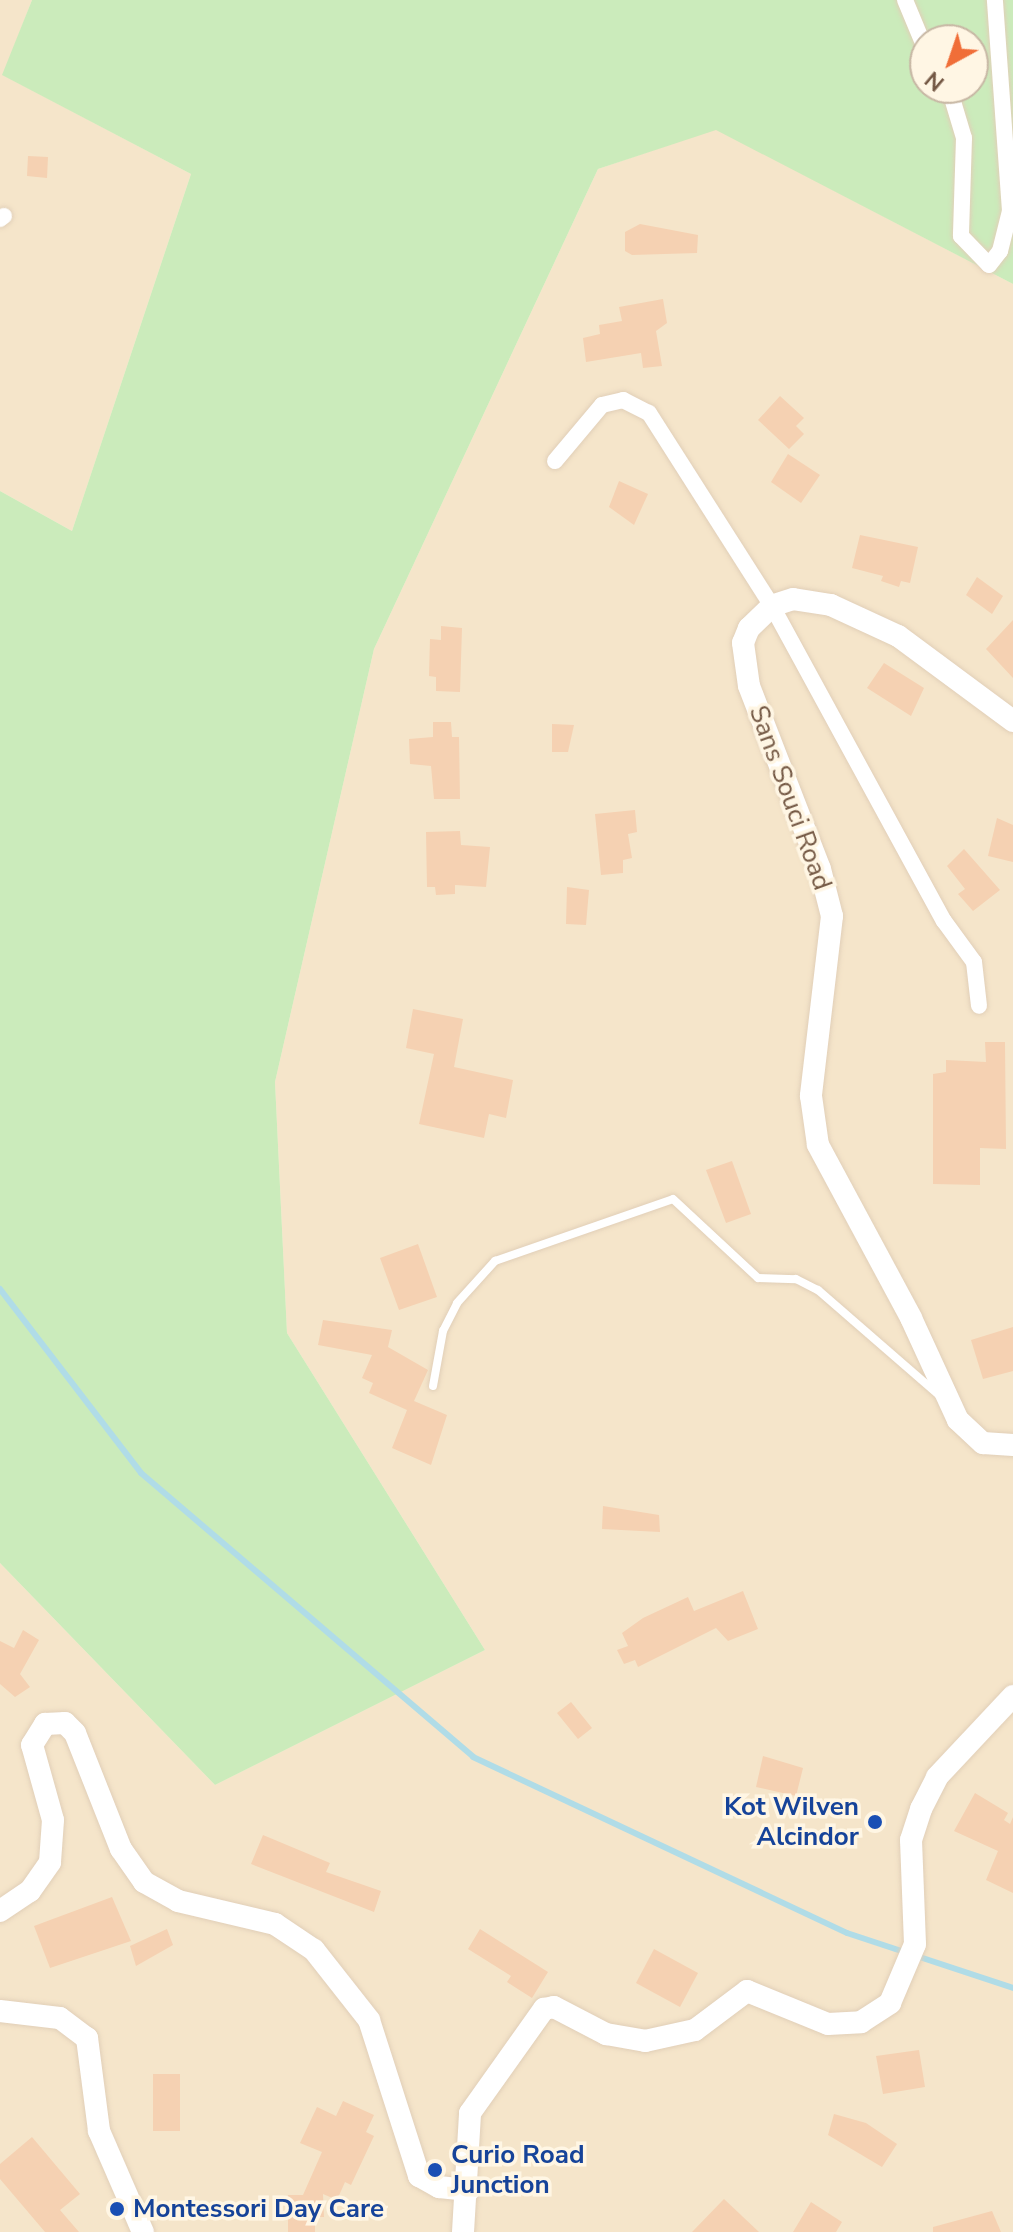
<!DOCTYPE html>
<html>
<head>
<meta charset="utf-8">
<style>
	body { margin:0 }
	#map { position:relative; width:1013px; height:2232px; overflow:hidden; background:#fef3dc; font-family:"Nunito Sans",sans-serif }
	div>[style] { position:absolute }
	.residential>* { inset:0; background:#f5e5ca }
	.green>* { inset:0; background:#cbebbb }
	.stream>* { height:6px; margin:-3px; padding:0 3px; transform-origin:3px; border-radius:3px; background:#b0dce7 }
	.building>* { inset:0; background:#f5d1b2 }
	.roads { filter:drop-shadow(0 0 2px #e1cfb8) drop-shadow(0 0 2px #e1cfb8) }
	.lane>* { height:8px; margin:-4px; padding:0 4px; transform-origin:4px; border-radius:4px; background:#fff }
	.street>* { height:16px; margin:-8px; padding:0 8px; transform-origin:8px; border-radius:8px; background:#fff }
	.secondary>* { height:22px; margin:-11px; padding:0 11px; transform-origin:11px; border-radius:11px; background:#fff }
	.dots>* { width:22px; height:22px; translate:-50% -50%; box-sizing:border-box; border:4px solid #fff6e4; border-radius:50% }
	span { translate:-50% -50%; white-space:nowrap; text-align:center; line-height:1.15; -webkit-text-stroke:7px #fff6e4; paint-order:stroke }
	.street-label { font-size:26px; color:#745844 }
	.transit-label { font-size:26px; color:#164399; font-weight:700 }
	.right { translate:-100% -50%; text-align:right }
	.left { translate:0 -50%; text-align:left }
	.north { position:absolute; left:909px; top:24px; width:80px; height:80px; box-sizing:border-box; background:#fff6e4; border:2px solid #c7b7a4; border-radius:50%; rotate:220deg; font-size:22px; font-weight:700; line-height:32px; text-align:center; color:#745844 }
	.north::after { content:''; display:block; margin:auto; width:28px; height:36px; background:#f06e38; clip-path:polygon(50% 0,100% 100%,50% 72%,0 100%) }
</style>
</head>
<body>
<div id="map">
	<div class="residential">
		<div style="clip-path:polygon(0 0,32px 0,3px 75px,191px 174px,72px 531px,0 491px)"></div>
		<div style="clip-path:polygon(716px 129px,1013px 284px,1013px 2232px,0 2232px,0 1563px,215px 1785px,485px 1650px,287px 1333px,275px 1082px,374px 649px,598px 169px)"></div>
	</div>
	<div class="green">
		<div style="clip-path:polygon(evenodd,32px 0,1013px 0,1013px 284px,716px 130px,598px 169px,374px 649px,275px 1082px,287px 1333px,485px 1650px,215px 1785px,0 1563px,0 491px,72px 531px,191px 174px,2px 75px,32px 0,925px 40px,973px 40px,973px 88px,925px 88px,925px 40px)"></div>
	</div>
	<div class="stream">
		<div style="left:0;top:1289px;width:232px;rotate:52.5deg"></div>
		<div style="left:141px;top:1473px;width:437px;rotate:40.5deg"></div>
		<div style="left:473px;top:1757px;width:413px;rotate:25.2deg"></div>
		<div style="left:847px;top:1933px;width:175px;rotate:18.3deg"></div>
	</div>
	<div class="building">
		<div style="clip-path:polygon(28px 156px,48px 157px,47px 178px,27px 176px)"></div>
		<div style="clip-path:polygon(640px 224px,698px 235px,697px 253px,632px 255px,625px 251px,625px 232px)"></div>
		<div style="clip-path:polygon(663px 299px,667px 323px,656px 331px,662px 366px,643px 368px,641px 353px,586px 362px,583px 338px,600px 334px,599px 325px,622px 321px,619px 307px)"></div>
		<div style="clip-path:polygon(780px 396px,804px 418px,796px 426px,804px 434px,789px 449px,758px 420px)"></div>
		<div style="clip-path:polygon(788px 454px,820px 475px,801px 503px,771px 482px)"></div>
		<div style="clip-path:polygon(619px 481px,648px 494px,634px 525px,609px 507px)"></div>
		<div style="clip-path:polygon(860px 535px,918px 547px,910px 583px,901px 581px,899px 587px,881px 581px,883px 576px,852px 568px)"></div>
		<div style="clip-path:polygon(977px 577px,1003px 596px,992px 614px,966px 595px)"></div>
		<div style="clip-path:polygon(1013px 620px,1013px 678px,986px 649px)"></div>
		<div style="clip-path:polygon(441px 626px,462px 628px,460px 692px,436px 691px,436px 677px,429px 676px,430px 639px,441px 640px)"></div>
		<div style="clip-path:polygon(884px 663px,924px 688px,911px 716px,867px 688px)"></div>
		<div style="clip-path:polygon(433px 722px,451px 722px,452px 737px,459px 737px,460px 799px,434px 799px,431px 766px,410px 764px,409px 739px,433px 737px)"></div>
		<div style="clip-path:polygon(552px 724px,574px 725px,568px 752px,552px 752px)"></div>
		<div style="clip-path:polygon(635px 810px,637px 832px,628px 834px,632px 858px,623px 860px,623px 873px,601px 875px,595px 814px)"></div>
		<div style="clip-path:polygon(997px 818px,1013px 825px,1013px 862px,988px 856px)"></div>
		<div style="clip-path:polygon(460px 831px,461px 845px,490px 847px,486px 887px,455px 885px,455px 894px,436px 895px,435px 887px,427px 887px,426px 832px)"></div>
		<div style="clip-path:polygon(964px 849px,1000px 890px,973px 911px,958px 894px,965px 889px,947px 866px)"></div>
		<div style="clip-path:polygon(567px 887px,589px 890px,586px 925px,566px 924px)"></div>
		<div style="clip-path:polygon(413px 1009px,463px 1019px,454px 1067px,513px 1080px,506px 1118px,489px 1114px,484px 1138px,419px 1124px,434px 1054px,406px 1048px)"></div>
		<div style="clip-path:polygon(985px 1042px,1005px 1042px,1006px 1149px,980px 1148px,980px 1185px,933px 1184px,933px 1074px,946px 1072px,946px 1060px,986px 1062px)"></div>
		<div style="clip-path:polygon(732px 1161px,751px 1214px,726px 1223px,706px 1170px)"></div>
		<div style="clip-path:polygon(418px 1244px,437px 1297px,399px 1310px,380px 1258px)"></div>
		<div style="clip-path:polygon(323px 1320px,392px 1330px,388px 1347px,428px 1370px,414px 1401px,447px 1415px,431px 1465px,392px 1448px,407px 1410px,369px 1393px,373px 1383px,362px 1378px,372px 1355px,318px 1345px)"></div>
		<div style="clip-path:polygon(1013px 1327px,1013px 1371px,983px 1379px,971px 1340px)"></div>
		<div style="clip-path:polygon(603px 1506px,659px 1515px,660px 1532px,602px 1529px)"></div>
		<div style="clip-path:polygon(743px 1591px,758px 1629px,728px 1641px,716px 1628px,638px 1667px,635px 1660px,624px 1664px,617px 1650px,628px 1646px,622px 1633px,643px 1618px,688px 1597px,694px 1611px)"></div>
		<div style="clip-path:polygon(23px 1630px,39px 1640px,20px 1674px,30px 1687px,15px 1697px,0 1684px,0 1641px,14px 1648px)"></div>
		<div style="clip-path:polygon(571px 1702px,592px 1728px,578px 1739px,557px 1713px)"></div>
		<div style="clip-path:polygon(763px 1756px,803px 1768px,796px 1796px,756px 1787px)"></div>
		<div style="clip-path:polygon(975px 1793px,1008px 1813px,1004px 1820px,1010px 1824px,1013px 1817px,1013px 1893px,986px 1880px,998px 1851px,954px 1831px)"></div>
		<div style="clip-path:polygon(263px 1835px,330px 1863px,326px 1872px,381px 1891px,374px 1912px,251px 1864px)"></div>
		<div style="clip-path:polygon(112px 1897px,131px 1941px,50px 1968px,34px 1926px)"></div>
		<div style="clip-path:polygon(167px 1929px,173px 1945px,136px 1966px,130px 1946px)"></div>
		<div style="clip-path:polygon(480px 1929px,548px 1972px,532px 1998px,507px 1982px,511px 1976px,468px 1949px)"></div>
		<div style="clip-path:polygon(654px 1949px,698px 1973px,680px 2007px,636px 1983px)"></div>
		<div style="clip-path:polygon(919px 2050px,925px 2087px,883px 2094px,876px 2056px)"></div>
		<div style="clip-path:polygon(153px 2074px,180px 2074px,180px 2131px,153px 2131px)"></div>
		<div style="clip-path:polygon(343px 2101px,374px 2115px,366px 2132px,374px 2136px,351px 2185px,345px 2182px,337px 2200px,323px 2194px,324px 2217px,315px 2217px,315px 2232px,288px 2232px,288px 2195px,303px 2195px,322px 2152px,300px 2143px,317px 2107px,336px 2116px)"></div>
		<div style="clip-path:polygon(834px 2114px,866px 2123px,897px 2144px,882px 2167px,828px 2135px)"></div>
		<div style="clip-path:polygon(32px 2137px,80px 2194px,60px 2210px,79px 2232px,45px 2232px,0 2179px,0 2164px)"></div>
		<div style="clip-path:polygon(724px 2199px,759px 2232px,692px 2232px)"></div>
		<div style="clip-path:polygon(811px 2202px,842px 2222px,836px 2232px,793px 2232px)"></div>
		<div style="clip-path:polygon(992px 2211px,1001px 2232px,933px 2232px,933px 2227px)"></div>
	</div>
	<div class="roads">
		<div class="lane">
			<div style="left:433px;top:1386px;width:56px;rotate:-79.7deg"></div>
			<div style="left:443px;top:1331px;width:31px;rotate:-63deg"></div>
			<div style="left:457px;top:1303px;width:57px;rotate:-47.9deg"></div>
			<div style="left:495px;top:1261px;width:188px;rotate:-19.2deg"></div>
			<div style="left:673px;top:1199px;width:116px;rotate:42.9deg"></div>
			<div style="left:758px;top:1278px;width:38px;rotate:2deg"></div>
			<div style="left:796px;top:1279px;width:25px;rotate:27deg"></div>
			<div style="left:818px;top:1290px;width:160px;rotate:41deg"></div>
		</div>
		<div class="street">
			<div style="left:905px;top:0;width:52px;rotate:67.4deg"></div>
			<div style="left:949px;top:88px;width:52px;rotate:73.3deg"></div>
			<div style="left:964px;top:138px;width:98px;rotate:91.8deg"></div>
			<div style="left:961px;top:236px;width:40px;rotate:46deg"></div>
			<div style="left:989px;top:265px;width:18px;rotate:-52deg"></div>
			<div style="left:1000px;top:251px;width:41px;rotate:-76deg"></div>
			<div style="left:1010px;top:211px;width:212px;rotate:-94.1deg"></div>
			<div style="left:0;top:219px;width:5px;rotate:-37deg"></div>
			<div style="left:555px;top:461px;width:73px;rotate:-50deg"></div>
			<div style="left:602px;top:405px;width:22px;rotate:-13deg"></div>
			<div style="left:623px;top:400px;width:29px;rotate:27deg"></div>
			<div style="left:649px;top:413px;width:229px;rotate:57.5deg"></div>
			<div style="left:772px;top:606px;width:359px;rotate:61.4deg"></div>
			<div style="left:944px;top:921px;width:51px;rotate:53.8deg"></div>
			<div style="left:974px;top:962px;width:44px;rotate:83.5deg"></div>
		</div>
		<div class="secondary">
			<div style="left:1013px;top:721px;width:143px;rotate:-143.5deg"></div>
			<div style="left:898px;top:636px;width:74px;rotate:-155.2deg"></div>
			<div style="left:831px;top:605px;width:38px;rotate:-171deg"></div>
			<div style="left:793px;top:599px;width:22px;rotate:162deg"></div>
			<div style="left:772px;top:606px;width:32px;rotate:136deg"></div>
			<div style="left:749px;top:628px;width:16px;rotate:112deg"></div>
			<div style="left:743px;top:643px;width:43px;rotate:82.1deg"></div>
			<div style="left:749px;top:686px;width:196px;rotate:68.8deg"></div>
			<div style="left:820px;top:869px;width:49px;rotate:75.7deg"></div>
			<div style="left:832px;top:916px;width:181px;rotate:96.7deg"></div>
			<div style="left:811px;top:1096px;width:49px;rotate:81.9deg"></div>
			<div style="left:818px;top:1145px;width:196px;rotate:61.7deg"></div>
			<div style="left:911px;top:1318px;width:112px;rotate:65.3deg"></div>
			<div style="left:958px;top:1420px;width:34px;rotate:43deg"></div>
			<div style="left:983px;top:1443px;width:30px;rotate:4deg"></div>
			<div style="left:0;top:1911px;width:36px;rotate:-34deg"></div>
			<div style="left:30px;top:1891px;width:35px;rotate:-55deg"></div>
			<div style="left:50px;top:1862px;width:42px;rotate:-85.9deg"></div>
			<div style="left:53px;top:1820px;width:78px;rotate:-105.6deg"></div>
			<div style="left:32px;top:1745px;width:25px;rotate:-58deg"></div>
			<div style="left:45px;top:1724px;width:20px;rotate:-3deg"></div>
			<div style="left:65px;top:1723px;width:14px;rotate:45deg"></div>
			<div style="left:75px;top:1733px;width:125px;rotate:68.4deg"></div>
			<div style="left:121px;top:1849px;width:40px;rotate:55.1deg"></div>
			<div style="left:144px;top:1882px;width:39px;rotate:29deg"></div>
			<div style="left:178px;top:1901px;width:100px;rotate:13.3deg"></div>
			<div style="left:275px;top:1924px;width:47px;rotate:33.7deg"></div>
			<div style="left:314px;top:1950px;width:89px;rotate:51.8deg"></div>
			<div style="left:369px;top:2020px;width:164px;rotate:72.2deg"></div>
			<div style="left:419px;top:2176px;width:23px;rotate:29deg"></div>
			<div style="left:439px;top:2187px;width:30px;rotate:6deg"></div>
			<div style="left:0;top:2011px;width:60px;rotate:6.7deg"></div>
			<div style="left:60px;top:2018px;width:34px;rotate:37deg"></div>
			<div style="left:87px;top:2038px;width:94px;rotate:82.6deg"></div>
			<div style="left:99px;top:2131px;width:110px;rotate:66.5deg"></div>
			<div style="left:463px;top:2232px;width:119px;rotate:-86.6deg"></div>
			<div style="left:470px;top:2113px;width:128px;rotate:-54.6deg"></div>
			<div style="left:544px;top:2009px;width:10px;rotate:-11deg"></div>
			<div style="left:554px;top:2007px;width:59px;rotate:27.4deg"></div>
			<div style="left:606px;top:2034px;width:40px;rotate:10deg"></div>
			<div style="left:645px;top:2041px;width:51px;rotate:-12.4deg"></div>
			<div style="left:695px;top:2030px;width:65px;rotate:-36.9deg"></div>
			<div style="left:747px;top:1991px;width:87px;rotate:22.2deg"></div>
			<div style="left:828px;top:2024px;width:33px;rotate:-3deg"></div>
			<div style="left:861px;top:2022px;width:35px;rotate:-33deg"></div>
			<div style="left:890px;top:2003px;width:64px;rotate:-67deg"></div>
			<div style="left:915px;top:1944px;width:104px;rotate:-92.2deg"></div>
			<div style="left:911px;top:1840px;width:33px;rotate:-72deg"></div>
			<div style="left:921px;top:1809px;width:36px;rotate:-63deg"></div>
			<div style="left:937px;top:1777px;width:111px;rotate:-46.8deg"></div>
		</div>
	</div>
	<div class="dots">
		<div style="left:875px;top:1822px;background:#1a4fb4"></div>
		<div style="left:435px;top:2170px;background:#1a4fb4"></div>
		<div style="left:117px;top:2209px;background:#1a4fb4"></div>
	</div>
	<div class="street-label">
		<span style="left:790px;top:798px;rotate:70deg">Sans Souci Road</span>
	</div>
	<div class="transit-label">
		<span class="right" style="left:859px;top:1822px">Kot Wilven<br>Alcindor</span>
		<span class="left" style="left:451px;top:2170px">Curio Road<br>Junction</span>
		<span class="left" style="left:133px;top:2209px">Montessori Day Care</span>
	</div>
	<div class="north">N</div>
</div>
</body>
</html>
